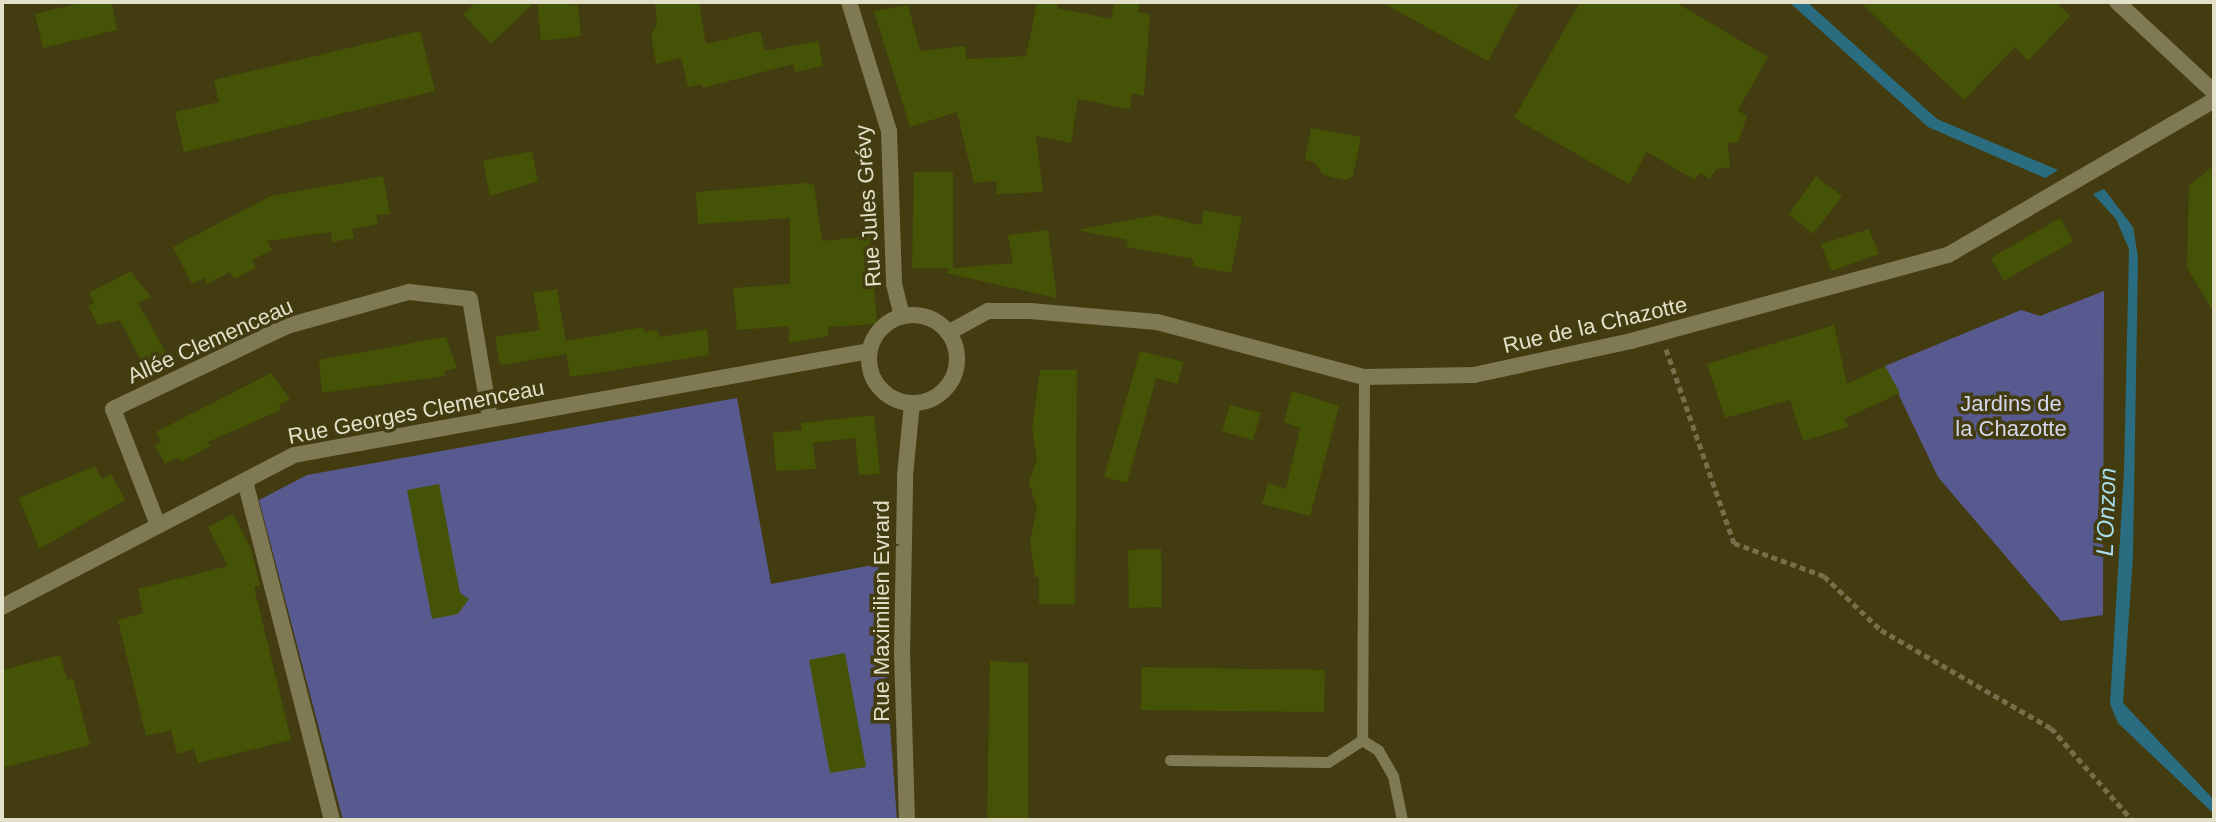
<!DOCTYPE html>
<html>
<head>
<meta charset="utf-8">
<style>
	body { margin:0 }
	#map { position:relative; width:2216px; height:822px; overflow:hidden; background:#423c10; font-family:Helvetica,sans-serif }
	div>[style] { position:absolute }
	.green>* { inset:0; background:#585a8f }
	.water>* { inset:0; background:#2a6c80 }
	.building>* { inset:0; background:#445305 }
	.path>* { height:5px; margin-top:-2.5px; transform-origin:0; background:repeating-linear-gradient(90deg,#75704b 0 6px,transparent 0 10px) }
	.service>* { height:11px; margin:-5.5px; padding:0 5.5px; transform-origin:5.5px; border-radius:5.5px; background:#7f7a54 }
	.minor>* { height:16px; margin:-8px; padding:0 8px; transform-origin:8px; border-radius:8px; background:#7f7a54 }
	.minor>.ring { margin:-8px; padding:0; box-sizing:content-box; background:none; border:16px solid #7f7a54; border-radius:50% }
	span { translate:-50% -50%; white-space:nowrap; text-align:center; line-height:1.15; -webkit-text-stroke:7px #423c10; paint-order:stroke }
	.street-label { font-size:22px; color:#e3e0c9 }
	.park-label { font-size:22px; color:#d4d6ec }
	.water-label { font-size:24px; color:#a9dff1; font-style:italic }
	.frame { position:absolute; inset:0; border:4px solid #e3e0c9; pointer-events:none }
</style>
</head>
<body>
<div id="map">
	<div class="green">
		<div style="clip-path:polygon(2104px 291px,2103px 615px,2061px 621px,1938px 477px,1885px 366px,2021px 310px,2040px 316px)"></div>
		<div style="clip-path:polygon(737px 398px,771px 584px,878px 564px,897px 820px,343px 820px,259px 500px,307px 475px)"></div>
	</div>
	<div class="water">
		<div style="clip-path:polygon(1789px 2px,1807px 2px,1937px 119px,2058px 170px,2045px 178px,1928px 127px)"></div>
		<div style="clip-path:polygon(2104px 189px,2133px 227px,2138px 257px,2133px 556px,2123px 703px,2214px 800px,2214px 814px,2118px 723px,2110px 704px,2124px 472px,2129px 249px,2116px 219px,2093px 194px)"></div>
	</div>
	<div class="building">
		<div style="clip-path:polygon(84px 2px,112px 2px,117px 30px,43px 48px,35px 14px)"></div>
		<div style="clip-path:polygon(476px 2px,535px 2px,491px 44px,463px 14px)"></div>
		<div style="clip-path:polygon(537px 2px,578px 5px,581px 36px,541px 41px)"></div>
		<div style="clip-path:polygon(699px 2px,706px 44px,760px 31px,765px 51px,818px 41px,823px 66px,795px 72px,793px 64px,703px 88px,702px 84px,688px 87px,681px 58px,656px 64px,651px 35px,657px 25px,655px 4px)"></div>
		<div style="clip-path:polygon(1037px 2px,1059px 2px,1057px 8px,1111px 19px,1114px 2px,1140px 2px,1138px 12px,1150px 14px,1144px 96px,1132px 93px,1130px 109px,1078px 99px,1071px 143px,1036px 136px,1043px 192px,997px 194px,996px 181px,974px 183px,957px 112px,910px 127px,874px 11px,908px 5px,920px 51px,965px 46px,967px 59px,1026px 56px)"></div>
		<div style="clip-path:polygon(1381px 2px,1520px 2px,1488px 61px)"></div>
		<div style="clip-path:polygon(1580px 2px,1675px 2px,1768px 57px,1738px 110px,1747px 116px,1738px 142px,1728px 143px,1730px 167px,1716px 169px,1710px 179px,1700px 173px,1695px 180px,1647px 152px,1629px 184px,1514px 118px)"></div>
		<div style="clip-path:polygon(1860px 2px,2056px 2px,2070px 16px,2028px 61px,2015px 47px,1964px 100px)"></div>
		<div style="clip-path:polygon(420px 31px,435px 91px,184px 152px,175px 112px,219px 102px,214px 80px)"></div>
		<div style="clip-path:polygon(1311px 128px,1361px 137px,1353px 176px,1346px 180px,1323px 175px,1314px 162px,1305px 160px)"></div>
		<div style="clip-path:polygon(532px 151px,538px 181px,490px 196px,483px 161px)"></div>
		<div style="clip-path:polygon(2214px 165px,2214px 313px,2187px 268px,2189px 186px)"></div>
		<div style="clip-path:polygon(914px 172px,953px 172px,953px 268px,1013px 263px,1008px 235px,1048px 230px,1057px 298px,946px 273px,949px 268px,912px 268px)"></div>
		<div style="clip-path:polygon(383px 176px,390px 214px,376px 215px,378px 224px,352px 229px,354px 238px,332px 242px,331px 232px,267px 241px,272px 250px,252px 260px,256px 268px,234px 279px,230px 272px,207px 284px,204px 278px,192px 284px,173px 247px,271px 196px)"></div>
		<div style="clip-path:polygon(1816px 176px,1842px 196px,1813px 234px,1789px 214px)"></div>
		<div style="clip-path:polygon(806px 183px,814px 185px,822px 241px,870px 236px,877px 324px,828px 327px,828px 336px,789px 343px,789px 326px,737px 330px,733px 288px,790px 284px,790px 218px,698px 224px,696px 192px)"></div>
		<div style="clip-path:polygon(1204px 210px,1242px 217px,1231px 273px,1193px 266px,1194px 259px,1126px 247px,1128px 240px,1076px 230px,1156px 215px,1201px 225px)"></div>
		<div style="clip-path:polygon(2060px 218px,2073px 241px,2004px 281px,1991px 258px)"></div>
		<div style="clip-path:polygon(1869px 229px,1879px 254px,1831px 271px,1821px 244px)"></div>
		<div style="clip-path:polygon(131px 271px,151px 297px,138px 303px,173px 365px,149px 377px,120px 320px,98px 325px,88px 306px,94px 302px,89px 293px)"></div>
		<div style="clip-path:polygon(557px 289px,566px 341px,644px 327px,644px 332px,657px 330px,659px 337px,707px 329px,709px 355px,570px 377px,566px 354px,500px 365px,495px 337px,540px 330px,533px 293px)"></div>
		<div style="clip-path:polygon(1834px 325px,1847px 384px,1885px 366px,1900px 393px,1844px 419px,1848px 427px,1803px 441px,1790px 400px,1725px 418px,1707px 364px)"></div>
		<div style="clip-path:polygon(446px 337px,457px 368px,444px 371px,445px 376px,322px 393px,319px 360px)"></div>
		<div style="clip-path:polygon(1140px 351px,1184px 362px,1177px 384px,1156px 378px,1127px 483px,1104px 477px)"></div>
		<div style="clip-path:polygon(1040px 370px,1077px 370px,1075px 604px,1039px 604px,1039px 577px,1035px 577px,1030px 540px,1037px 508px,1029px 483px,1037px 459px,1032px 429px)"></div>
		<div style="clip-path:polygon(271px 373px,290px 399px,279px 405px,281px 410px,208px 442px,210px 446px,181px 462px,178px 457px,165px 464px,155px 445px,161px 442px,156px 432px)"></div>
		<div style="clip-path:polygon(1292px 391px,1339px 406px,1310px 516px,1262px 504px,1268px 483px,1286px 489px,1300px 428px,1284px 422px)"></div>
		<div style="clip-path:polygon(1230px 405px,1261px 413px,1253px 440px,1222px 431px)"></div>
		<div style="clip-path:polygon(874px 415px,880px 474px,859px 475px,855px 438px,813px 443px,816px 469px,776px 471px,773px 433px,802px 430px,801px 423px)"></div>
		<div style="clip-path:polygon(95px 466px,102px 479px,111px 474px,125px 500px,39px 549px,19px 498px)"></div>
		<div style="clip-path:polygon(439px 484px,460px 593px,469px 599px,458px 614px,432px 619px,407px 490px)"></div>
		<div style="clip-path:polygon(233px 514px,251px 549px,260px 585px,254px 587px,291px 740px,198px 763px,194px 749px,177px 754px,171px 730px,146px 736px,118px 620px,143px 613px,138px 589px,228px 566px,208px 527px)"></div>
		<div style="clip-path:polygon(1161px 549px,1162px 607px,1129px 608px,1128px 550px)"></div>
		<div style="clip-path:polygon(845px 653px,866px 767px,830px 773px,809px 660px)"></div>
		<div style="clip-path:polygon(60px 655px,67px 680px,73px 678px,90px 745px,2px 768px,2px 670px)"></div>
		<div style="clip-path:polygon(990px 661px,1028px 663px,1028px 820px,987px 820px)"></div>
		<div style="clip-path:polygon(1142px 667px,1325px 670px,1324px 712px,1141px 710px)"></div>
	</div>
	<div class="path">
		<div style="left:1666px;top:349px;width:206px;rotate:70.7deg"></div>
		<div style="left:1734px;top:543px;width:96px;rotate:20.1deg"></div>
		<div style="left:1824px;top:576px;width:79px;rotate:43.5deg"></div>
		<div style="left:1881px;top:630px;width:196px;rotate:30deg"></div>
		<div style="left:2051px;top:728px;width:123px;rotate:48.6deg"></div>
	</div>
	<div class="service">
		<div style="left:1364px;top:377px;width:363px;rotate:90.3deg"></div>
		<div style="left:1362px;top:740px;width:19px;rotate:32deg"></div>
		<div style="left:1378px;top:750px;width:30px;rotate:60deg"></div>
		<div style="left:1393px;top:776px;width:45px;rotate:78.4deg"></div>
		<div style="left:1170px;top:760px;width:158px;rotate:0.7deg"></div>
		<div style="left:1328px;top:762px;width:40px;rotate:-32.9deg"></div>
	</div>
	<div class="minor">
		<div style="left:849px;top:2px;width:135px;rotate:72.8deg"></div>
		<div style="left:889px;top:131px;width:153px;rotate:88.1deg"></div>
		<div style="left:894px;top:284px;width:33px;rotate:76deg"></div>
		<div style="left:2117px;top:2px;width:132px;rotate:42.9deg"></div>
		<div class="ring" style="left:869px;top:315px;width:72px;height:72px"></div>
		<div style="left:948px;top:333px;width:46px;rotate:-28.8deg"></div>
		<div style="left:988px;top:311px;width:42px"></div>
		<div style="left:1030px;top:311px;width:127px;rotate:5deg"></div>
		<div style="left:1157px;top:322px;width:214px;rotate:14.9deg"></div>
		<div style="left:1364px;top:377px;width:110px;rotate:-1deg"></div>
		<div style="left:1474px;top:375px;width:161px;rotate:-12.2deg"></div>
		<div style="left:1631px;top:341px;width:328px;rotate:-15.2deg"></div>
		<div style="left:1948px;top:255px;width:308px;rotate:-30.2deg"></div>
		<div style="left:245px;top:481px;width:350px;rotate:75.6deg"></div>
		<div style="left:158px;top:525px;width:124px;rotate:-111.2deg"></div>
		<div style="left:113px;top:409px;width:193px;rotate:-25.5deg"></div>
		<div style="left:287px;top:326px;width:127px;rotate:-15.6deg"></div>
		<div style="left:409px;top:292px;width:61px;rotate:6.5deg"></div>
		<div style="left:470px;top:299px;width:121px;rotate:80.5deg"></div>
		<div style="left:2px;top:607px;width:329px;rotate:-27.5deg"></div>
		<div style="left:294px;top:455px;width:584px;rotate:-10.25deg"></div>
		<div style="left:907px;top:820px;width:164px;rotate:-91.7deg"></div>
		<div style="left:902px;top:656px;width:180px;rotate:-89deg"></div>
		<div style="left:905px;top:476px;width:73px;rotate:-84.5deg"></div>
	</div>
	<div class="street-label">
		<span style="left:868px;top:206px;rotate:-94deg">Rue Jules Grévy</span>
		<span style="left:1595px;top:325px;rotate:-13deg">Rue de la Chazotte</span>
		<span style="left:210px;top:341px;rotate:-24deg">Allée Clemenceau</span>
		<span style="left:416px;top:412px;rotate:-11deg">Rue Georges Clemenceau</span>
		<span style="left:882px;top:611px;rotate:-90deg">Rue Maximilien Evrard</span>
	</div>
	<div class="park-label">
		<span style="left:2011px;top:416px">Jardins de<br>la Chazotte</span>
	</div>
	<div class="water-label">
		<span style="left:2106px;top:512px;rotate:-88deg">L'Onzon</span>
	</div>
	<div class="frame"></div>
</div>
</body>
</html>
